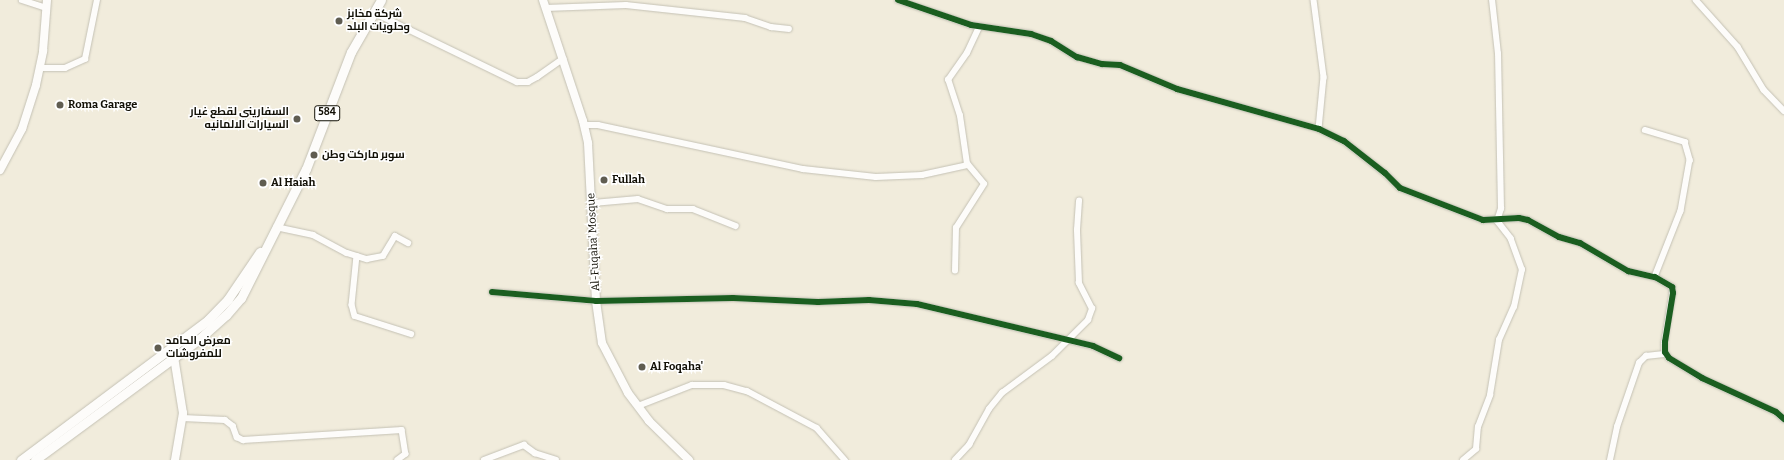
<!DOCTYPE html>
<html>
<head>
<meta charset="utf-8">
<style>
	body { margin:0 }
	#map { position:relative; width:1784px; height:460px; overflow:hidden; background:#f1ecdc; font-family:Bitter,Cairo,serif }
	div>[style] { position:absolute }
	.roads { filter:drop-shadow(0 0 1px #c4c1b4) drop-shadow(0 0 1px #c4c1b4) }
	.street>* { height:5.5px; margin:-2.75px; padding:0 2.75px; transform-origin:2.75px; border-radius:2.75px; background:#fdfcfa }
	.secondary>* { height:8px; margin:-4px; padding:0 4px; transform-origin:4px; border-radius:4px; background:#fdfcfa }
	.primary>* { height:9px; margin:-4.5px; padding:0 4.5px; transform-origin:4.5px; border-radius:4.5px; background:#fdfcfa }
	.cycleway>* { height:6px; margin:-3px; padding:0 3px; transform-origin:3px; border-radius:3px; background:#1b5e20 }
	.dots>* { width:11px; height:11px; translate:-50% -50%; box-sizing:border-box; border:2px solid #fff; border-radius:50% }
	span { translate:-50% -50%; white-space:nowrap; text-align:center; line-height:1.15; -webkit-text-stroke:3px #fff; paint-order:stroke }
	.shield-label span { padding:1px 3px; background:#fff; border:1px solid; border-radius:3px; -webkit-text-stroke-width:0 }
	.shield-label { font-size:10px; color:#121006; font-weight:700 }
	.poi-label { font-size:11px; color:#121006; font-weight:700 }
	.left { translate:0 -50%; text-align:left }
	.right { translate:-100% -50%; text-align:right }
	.street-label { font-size:11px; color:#121006 }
</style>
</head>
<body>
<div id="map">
	<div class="roads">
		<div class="street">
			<div style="left:22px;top:0;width:26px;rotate:18deg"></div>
			<div style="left:898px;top:0;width:77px;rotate:18.9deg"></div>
			<div style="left:971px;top:25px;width:61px;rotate:8.5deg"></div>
			<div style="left:1031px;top:34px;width:21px;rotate:19deg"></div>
			<div style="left:1051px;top:41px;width:31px;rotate:32deg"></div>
			<div style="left:1077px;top:57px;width:26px;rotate:16deg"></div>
			<div style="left:1102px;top:64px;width:18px;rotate:3deg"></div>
			<div style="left:1120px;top:65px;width:62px;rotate:22.8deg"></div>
			<div style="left:1177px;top:89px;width:148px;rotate:15.7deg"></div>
			<div style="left:1319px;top:129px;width:28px;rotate:26deg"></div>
			<div style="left:1344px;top:141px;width:52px;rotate:38deg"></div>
			<div style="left:1385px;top:173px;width:21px;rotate:45deg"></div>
			<div style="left:1400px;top:188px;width:89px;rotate:21.1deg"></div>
			<div style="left:1483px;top:220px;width:36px;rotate:-3deg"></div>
			<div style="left:1519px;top:218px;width:9px;rotate:13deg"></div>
			<div style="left:1528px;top:220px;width:35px;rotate:29deg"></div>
			<div style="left:1559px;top:237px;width:22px;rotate:16deg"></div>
			<div style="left:1580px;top:243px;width:56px;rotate:30.3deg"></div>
			<div style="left:1628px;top:271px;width:28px;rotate:13deg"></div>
			<div style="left:1655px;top:277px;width:20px;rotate:30deg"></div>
			<div style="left:1672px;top:287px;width:6px;rotate:81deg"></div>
			<div style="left:1673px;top:293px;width:50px;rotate:99.3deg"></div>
			<div style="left:1665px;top:342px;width:10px;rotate:90deg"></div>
			<div style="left:1665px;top:352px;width:7px;rotate:56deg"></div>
			<div style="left:1669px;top:358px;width:39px;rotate:31deg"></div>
			<div style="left:1702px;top:378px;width:81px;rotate:24.7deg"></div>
			<div style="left:1776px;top:412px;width:11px;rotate:41deg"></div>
			<div style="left:1314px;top:0;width:78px;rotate:82.6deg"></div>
			<div style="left:1324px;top:77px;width:52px;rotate:95.5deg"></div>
			<div style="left:1696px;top:0;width:63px;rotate:48.2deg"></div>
			<div style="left:1738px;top:47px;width:50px;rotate:58.8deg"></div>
			<div style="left:1764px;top:90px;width:29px;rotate:46deg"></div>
			<div style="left:546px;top:8px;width:80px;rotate:-2.1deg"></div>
			<div style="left:626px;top:5px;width:120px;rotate:6.2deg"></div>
			<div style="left:745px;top:18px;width:28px;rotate:19deg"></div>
			<div style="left:771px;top:27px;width:18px;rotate:6deg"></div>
			<div style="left:375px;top:13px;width:158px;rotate:25.9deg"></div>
			<div style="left:517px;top:82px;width:11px"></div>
			<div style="left:528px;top:82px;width:10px;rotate:-29deg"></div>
			<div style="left:537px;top:77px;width:32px;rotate:-35deg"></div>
			<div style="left:40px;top:68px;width:25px"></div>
			<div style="left:65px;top:68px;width:22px;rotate:-24deg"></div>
			<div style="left:85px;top:59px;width:60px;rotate:-78.5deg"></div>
			<div style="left:584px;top:125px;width:14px"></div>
			<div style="left:598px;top:125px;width:210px;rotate:12.1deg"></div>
			<div style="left:803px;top:169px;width:73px;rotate:6.3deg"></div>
			<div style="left:876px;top:177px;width:46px;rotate:-2.5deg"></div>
			<div style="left:922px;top:175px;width:47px;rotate:-12.3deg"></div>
			<div style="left:1645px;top:130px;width:42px;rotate:16.7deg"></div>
			<div style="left:1685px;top:142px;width:19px;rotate:74deg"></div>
			<div style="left:1690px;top:160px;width:52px;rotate:100deg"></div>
			<div style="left:1681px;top:211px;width:71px;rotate:111.5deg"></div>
			<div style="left:593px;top:203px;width:45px;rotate:-5.1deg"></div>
			<div style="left:638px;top:199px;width:31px;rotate:19deg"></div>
			<div style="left:667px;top:209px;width:26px"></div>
			<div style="left:693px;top:209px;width:46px;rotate:21.6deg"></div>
			<div style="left:276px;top:227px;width:38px;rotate:12deg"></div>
			<div style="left:313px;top:235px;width:38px;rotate:28deg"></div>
			<div style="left:347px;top:253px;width:21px;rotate:17deg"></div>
			<div style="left:367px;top:259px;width:16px;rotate:-11deg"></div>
			<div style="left:383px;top:256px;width:23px;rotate:-59deg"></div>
			<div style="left:395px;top:236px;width:15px;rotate:28deg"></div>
			<div style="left:357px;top:256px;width:49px;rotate:95.8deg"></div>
			<div style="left:352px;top:305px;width:11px;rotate:75deg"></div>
			<div style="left:355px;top:316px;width:59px;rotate:17.8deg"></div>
			<div style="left:955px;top:271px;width:43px;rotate:-88.7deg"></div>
			<div style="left:956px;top:228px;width:52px;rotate:-57.5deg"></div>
			<div style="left:984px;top:184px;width:26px;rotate:-130deg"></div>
			<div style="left:967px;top:164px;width:49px;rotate:-98.3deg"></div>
			<div style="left:960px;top:116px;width:38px;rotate:-108deg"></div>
			<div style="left:948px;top:80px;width:33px;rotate:-55deg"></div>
			<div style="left:967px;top:53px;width:29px;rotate:-65deg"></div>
			<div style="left:492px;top:292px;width:104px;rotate:4.9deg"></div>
			<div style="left:596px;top:301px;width:137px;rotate:-1.3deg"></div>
			<div style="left:733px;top:298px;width:85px;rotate:2.7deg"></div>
			<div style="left:818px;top:302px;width:51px;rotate:-2.2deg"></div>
			<div style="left:869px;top:300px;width:48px;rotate:4.8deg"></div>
			<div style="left:917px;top:304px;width:181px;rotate:13.4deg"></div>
			<div style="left:1093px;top:346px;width:29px;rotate:25deg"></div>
			<div style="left:638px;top:406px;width:58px;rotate:-21.3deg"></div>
			<div style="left:692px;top:385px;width:32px"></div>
			<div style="left:724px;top:385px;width:24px;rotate:15deg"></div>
			<div style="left:747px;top:391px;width:79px;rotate:27.9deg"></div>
			<div style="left:817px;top:428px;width:43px;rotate:48.8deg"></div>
			<div style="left:183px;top:418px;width:42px;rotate:2.7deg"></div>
			<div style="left:225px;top:420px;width:10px;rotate:37deg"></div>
			<div style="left:233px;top:426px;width:12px;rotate:70deg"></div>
			<div style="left:237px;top:437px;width:7px;rotate:27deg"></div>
			<div style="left:243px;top:440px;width:159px;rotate:-3.6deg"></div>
			<div style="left:402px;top:430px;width:24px;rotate:81deg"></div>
			<div style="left:406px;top:454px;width:10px;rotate:143deg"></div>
			<div style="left:484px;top:460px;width:43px;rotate:-20.6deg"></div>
			<div style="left:524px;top:445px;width:14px;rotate:36deg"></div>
			<div style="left:535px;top:453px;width:22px;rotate:18deg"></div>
			<div style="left:955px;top:460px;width:21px;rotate:-47deg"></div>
			<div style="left:969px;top:445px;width:41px;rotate:-60.9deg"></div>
			<div style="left:989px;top:409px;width:21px;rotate:-51deg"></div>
			<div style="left:1002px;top:393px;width:62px;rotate:-36.5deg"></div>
			<div style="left:1052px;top:356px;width:51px;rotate:-45deg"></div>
			<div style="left:1088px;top:320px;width:12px;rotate:-70deg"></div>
			<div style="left:1092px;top:309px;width:29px;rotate:-117deg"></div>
			<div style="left:1079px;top:283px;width:53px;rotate:-92.2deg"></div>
			<div style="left:1077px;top:230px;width:29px;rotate:-86deg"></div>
			<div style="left:1463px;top:460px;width:17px;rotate:-40deg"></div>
			<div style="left:1476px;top:449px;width:22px;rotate:-85deg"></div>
			<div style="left:1478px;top:427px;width:34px;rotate:-69deg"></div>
			<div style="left:1490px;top:395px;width:56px;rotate:-80.7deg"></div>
			<div style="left:1499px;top:340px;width:36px;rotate:-66deg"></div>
			<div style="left:1514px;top:307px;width:38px;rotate:-78deg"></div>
			<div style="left:1522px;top:270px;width:33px;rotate:-110deg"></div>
			<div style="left:1511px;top:239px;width:23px;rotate:-128deg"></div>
			<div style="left:1497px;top:221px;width:13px;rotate:-72deg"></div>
			<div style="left:1501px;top:209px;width:155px;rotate:-91.1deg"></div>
			<div style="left:1498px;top:54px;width:54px;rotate:-96.3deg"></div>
			<div style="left:1610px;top:460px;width:34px;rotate:-78deg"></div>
			<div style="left:1617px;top:427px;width:68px;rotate:-71deg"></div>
			<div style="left:1639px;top:363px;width:10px;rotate:-45deg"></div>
			<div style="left:1646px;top:356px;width:20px;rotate:-6deg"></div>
		</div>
		<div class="secondary">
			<div style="left:543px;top:0;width:127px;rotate:71.7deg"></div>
			<div style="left:583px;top:121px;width:23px;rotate:77deg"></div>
			<div style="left:588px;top:143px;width:158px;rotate:87.1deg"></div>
			<div style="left:596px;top:301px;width:42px;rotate:81.9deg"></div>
			<div style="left:602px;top:343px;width:56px;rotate:62.5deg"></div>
			<div style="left:628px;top:393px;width:35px;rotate:53deg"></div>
			<div style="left:649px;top:421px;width:56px;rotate:44.3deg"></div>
			<div style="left:0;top:170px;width:47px;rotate:-61.8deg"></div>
			<div style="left:22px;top:129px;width:46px;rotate:-72.3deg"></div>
			<div style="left:36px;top:85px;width:35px;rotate:-78deg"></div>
			<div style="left:43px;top:51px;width:51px;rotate:-85.5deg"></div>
			<div style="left:174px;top:357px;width:57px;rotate:80.9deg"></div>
			<div style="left:183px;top:413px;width:48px;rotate:99.7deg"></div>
		</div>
		<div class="primary">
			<div style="left:21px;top:460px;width:234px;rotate:-36.8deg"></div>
			<div style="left:208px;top:320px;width:29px;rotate:-46deg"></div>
			<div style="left:228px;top:299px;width:57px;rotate:-55.8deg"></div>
			<div style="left:35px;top:460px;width:202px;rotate:-36.4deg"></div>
			<div style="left:198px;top:340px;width:38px;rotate:-42deg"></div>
			<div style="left:226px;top:315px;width:23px;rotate:-49deg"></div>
			<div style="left:241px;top:298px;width:144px;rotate:-63.3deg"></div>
			<div style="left:306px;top:169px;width:125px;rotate:-69deg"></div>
			<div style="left:351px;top:52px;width:60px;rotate:-60deg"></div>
		</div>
	</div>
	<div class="cycleway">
		<div style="left:898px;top:0;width:77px;rotate:18.9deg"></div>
		<div style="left:971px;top:25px;width:61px;rotate:8.5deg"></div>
		<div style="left:1031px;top:34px;width:21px;rotate:19deg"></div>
		<div style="left:1051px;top:41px;width:31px;rotate:32deg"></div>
		<div style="left:1077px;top:57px;width:26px;rotate:16deg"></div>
		<div style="left:1102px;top:64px;width:18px;rotate:3deg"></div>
		<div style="left:1120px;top:65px;width:62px;rotate:22.8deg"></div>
		<div style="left:1177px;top:89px;width:148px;rotate:15.7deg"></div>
		<div style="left:1319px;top:129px;width:28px;rotate:26deg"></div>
		<div style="left:1344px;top:141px;width:52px;rotate:38deg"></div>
		<div style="left:1385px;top:173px;width:21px;rotate:45deg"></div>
		<div style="left:1400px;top:188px;width:89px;rotate:21.1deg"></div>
		<div style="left:1483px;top:220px;width:36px;rotate:-3deg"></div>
		<div style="left:1519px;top:218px;width:9px;rotate:13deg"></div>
		<div style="left:1528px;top:220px;width:35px;rotate:29deg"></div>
		<div style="left:1559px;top:237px;width:22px;rotate:16deg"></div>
		<div style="left:1580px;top:243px;width:56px;rotate:30.3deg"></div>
		<div style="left:1628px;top:271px;width:28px;rotate:13deg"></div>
		<div style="left:1655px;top:277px;width:20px;rotate:30deg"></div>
		<div style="left:1672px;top:287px;width:6px;rotate:81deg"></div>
		<div style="left:1673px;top:293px;width:50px;rotate:99.3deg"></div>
		<div style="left:1665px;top:342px;width:10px;rotate:90deg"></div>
		<div style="left:1665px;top:352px;width:7px;rotate:56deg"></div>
		<div style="left:1669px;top:358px;width:39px;rotate:31deg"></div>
		<div style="left:1702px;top:378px;width:81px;rotate:24.7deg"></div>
		<div style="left:1776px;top:412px;width:11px;rotate:41deg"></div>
		<div style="left:492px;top:292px;width:104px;rotate:4.9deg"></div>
		<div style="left:596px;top:301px;width:137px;rotate:-1.3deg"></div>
		<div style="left:733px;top:298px;width:85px;rotate:2.7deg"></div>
		<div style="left:818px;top:302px;width:51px;rotate:-2.2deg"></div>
		<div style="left:869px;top:300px;width:48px;rotate:4.8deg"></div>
		<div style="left:917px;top:304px;width:181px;rotate:13.4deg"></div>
		<div style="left:1093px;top:346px;width:29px;rotate:25deg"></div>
	</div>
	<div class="dots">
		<div style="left:339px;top:21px;background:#605d51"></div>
		<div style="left:60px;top:105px;background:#605d51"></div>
		<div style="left:297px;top:119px;background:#605d51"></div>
		<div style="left:314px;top:155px;background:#605d51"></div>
		<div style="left:604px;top:180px;background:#605d51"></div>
		<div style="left:263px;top:183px;background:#605d51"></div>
		<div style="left:158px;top:348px;background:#605d51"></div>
		<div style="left:642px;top:367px;background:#605d51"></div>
	</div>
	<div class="shield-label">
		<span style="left:327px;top:113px">584</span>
	</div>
	<div class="poi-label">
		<span class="left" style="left:347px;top:21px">شركة مخابز<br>وحلويات البلد</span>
		<span class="left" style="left:68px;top:105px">Roma Garage</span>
		<span class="right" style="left:289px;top:119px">السفاريني لقطع غيار<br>السيارات الالمانيه</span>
		<span class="left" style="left:322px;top:155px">سوبر ماركت وطن</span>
		<span class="left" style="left:612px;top:180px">Fullah</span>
		<span class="left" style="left:271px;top:183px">Al Haiah</span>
		<span class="left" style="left:166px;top:348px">معرض الحامد<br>للمفروشات</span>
		<span class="left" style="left:650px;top:367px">Al Foqaha'</span>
	</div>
	<div class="street-label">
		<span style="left:594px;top:242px;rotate:-93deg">Al-Fuqaha' Mosque</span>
	</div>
</div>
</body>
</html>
